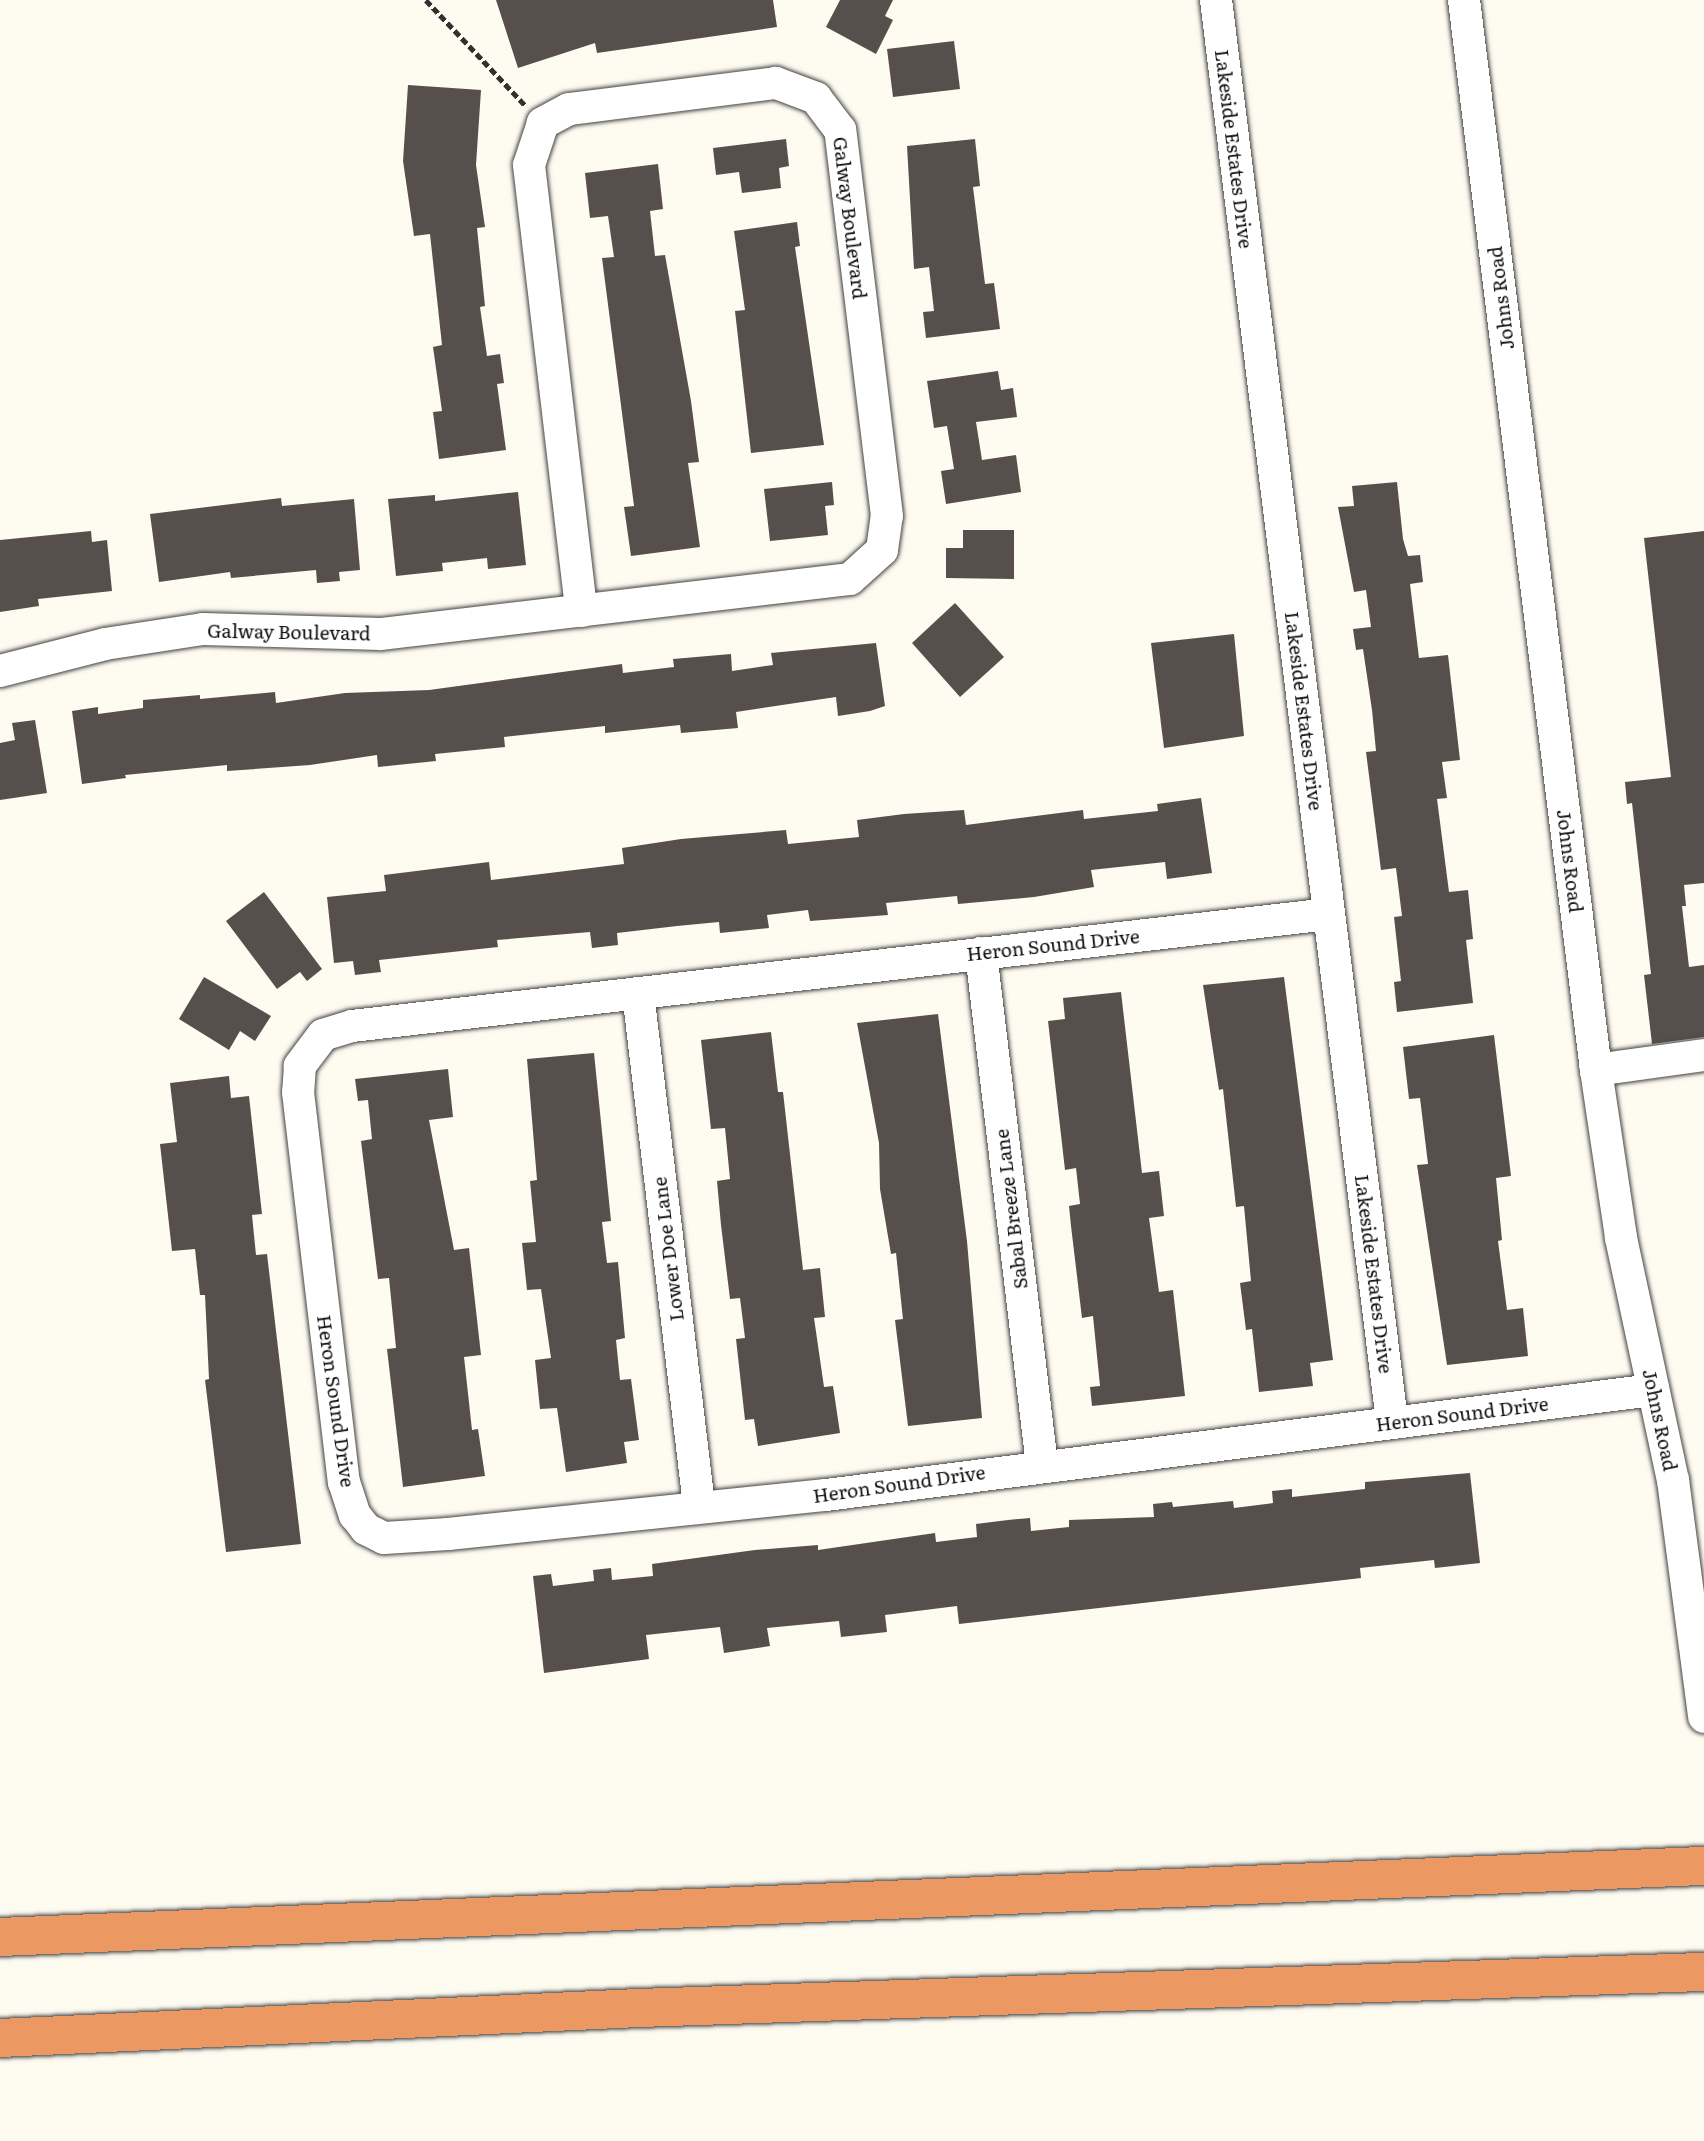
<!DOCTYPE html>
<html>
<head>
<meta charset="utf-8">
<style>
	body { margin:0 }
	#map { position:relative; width:1704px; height:2141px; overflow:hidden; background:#fefbf1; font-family:Literata,serif }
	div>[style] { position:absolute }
	.building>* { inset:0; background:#574f4c }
	.path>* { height:4.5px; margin-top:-2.25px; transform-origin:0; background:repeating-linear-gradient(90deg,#313131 0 7px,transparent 0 10.5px) }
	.roads { filter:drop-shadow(0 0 2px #424242) drop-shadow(0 0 2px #424242) }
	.minor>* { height:32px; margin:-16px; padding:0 16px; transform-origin:16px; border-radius:16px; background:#fff }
	.highway>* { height:38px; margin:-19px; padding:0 19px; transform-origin:19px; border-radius:19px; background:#eb9862 }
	span { translate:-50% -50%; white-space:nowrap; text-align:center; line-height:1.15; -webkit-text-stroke:7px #fff; paint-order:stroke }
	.street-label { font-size:19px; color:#0f0f0f }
</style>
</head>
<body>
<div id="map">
	<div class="building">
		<div style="clip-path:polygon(496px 0,773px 0,777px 27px,597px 53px,595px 43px,518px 68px)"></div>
		<div style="clip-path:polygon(840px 0,893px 0,885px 16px,893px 20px,876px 54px,826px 27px)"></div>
		<div style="clip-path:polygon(954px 41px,960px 89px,893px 97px,887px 49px)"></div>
		<div style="clip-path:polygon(408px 85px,481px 90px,476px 165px,485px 227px,477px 228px,485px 306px,480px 307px,487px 356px,500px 354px,504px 383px,497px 384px,506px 450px,439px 459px,433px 412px,442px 411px,433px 347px,442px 345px,430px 234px,414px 236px,403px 161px)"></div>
		<div style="clip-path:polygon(786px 139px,789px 166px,779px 168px,781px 188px,742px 193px,739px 172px,716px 175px,713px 148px)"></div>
		<div style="clip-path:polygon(975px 139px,980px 186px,973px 187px,985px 284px,994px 283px,1000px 329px,926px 338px,923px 312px,934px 311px,929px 267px,914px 269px,907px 146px)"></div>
		<div style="clip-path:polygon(658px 164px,663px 209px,650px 211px,655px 256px,665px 255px,691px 401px,699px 462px,688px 463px,700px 547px,631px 556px,624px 507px,634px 506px,602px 258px,614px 257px,608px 216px,590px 218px,585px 173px)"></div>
		<div style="clip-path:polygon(797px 222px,800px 246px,795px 247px,824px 445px,751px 453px,735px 311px,745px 310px,734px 231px)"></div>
		<div style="clip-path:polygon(998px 371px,1001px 390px,1013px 388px,1017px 417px,976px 422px,982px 460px,1016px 455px,1021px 492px,946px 504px,941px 471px,954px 469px,947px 426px,934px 428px,927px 381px)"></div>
		<div style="clip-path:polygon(832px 482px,834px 505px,825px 506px,828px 535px,770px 541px,764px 489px)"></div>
		<div style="clip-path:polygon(1397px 482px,1403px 539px,1408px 556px,1420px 555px,1423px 582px,1410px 584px,1419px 658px,1448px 655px,1460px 760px,1442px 762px,1447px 798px,1437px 799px,1449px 892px,1468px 890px,1473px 939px,1466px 940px,1473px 1003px,1397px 1012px,1394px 982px,1401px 981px,1394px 917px,1402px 916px,1396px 868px,1381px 870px,1366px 752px,1376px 751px,1372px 710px,1363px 649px,1356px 650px,1353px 629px,1371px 627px,1366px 590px,1354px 592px,1338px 507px,1354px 506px,1352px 486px)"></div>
		<div style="clip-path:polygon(518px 492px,526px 565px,488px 569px,487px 558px,442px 563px,443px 571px,396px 576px,388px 499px,435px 495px,435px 501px)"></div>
		<div style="clip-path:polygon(281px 498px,282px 506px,354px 499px,360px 570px,339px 572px,340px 581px,317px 583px,316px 570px,231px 578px,230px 572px,159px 582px,150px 514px)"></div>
		<div style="clip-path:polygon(963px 530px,1014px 530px,1014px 579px,946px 578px,946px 548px,963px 548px)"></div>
		<div style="clip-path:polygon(91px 531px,92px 542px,107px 540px,112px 591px,38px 599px,39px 606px,0 612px,0 540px)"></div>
		<div style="clip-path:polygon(1704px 531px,1704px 883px,1684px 885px,1686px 906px,1682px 906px,1689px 967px,1704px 965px,1704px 1037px,1652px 1044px,1644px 975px,1651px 974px,1632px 803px,1627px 804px,1625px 782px,1671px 777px,1644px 538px)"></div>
		<div style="clip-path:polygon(955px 603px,1004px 657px,960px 697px,912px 643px)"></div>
		<div style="clip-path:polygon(1234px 634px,1244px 736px,1164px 748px,1151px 643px)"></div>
		<div style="clip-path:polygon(876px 643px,885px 706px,870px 711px,838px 716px,836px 697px,736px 712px,738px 728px,681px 733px,680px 725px,605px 733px,605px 726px,504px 737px,505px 747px,435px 754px,436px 761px,378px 767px,377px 755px,310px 765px,227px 771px,227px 765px,125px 775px,126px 778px,82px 784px,72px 711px,98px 707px,98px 714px,143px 708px,143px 700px,200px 695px,200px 699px,275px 692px,276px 703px,345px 693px,429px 690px,622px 664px,623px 673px,674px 667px,673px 659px,731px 654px,732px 671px,773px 665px,771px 653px)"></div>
		<div style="clip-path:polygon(35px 720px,47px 793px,0 800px,0 743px,15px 740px,12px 723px)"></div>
		<div style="clip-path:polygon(1201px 798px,1212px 873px,1167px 879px,1165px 862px,1091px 870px,1094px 887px,1034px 897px,958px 904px,957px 896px,886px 903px,888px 915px,810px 921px,808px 910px,767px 915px,769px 928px,720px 933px,719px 922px,677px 926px,617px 933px,618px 945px,592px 948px,590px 932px,497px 940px,498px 947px,379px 960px,381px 972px,355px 975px,353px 961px,334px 963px,327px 897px,386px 891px,384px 875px,489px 862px,491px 880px,624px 864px,622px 848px,681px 839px,786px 830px,788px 844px,859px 837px,857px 820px,904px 814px,964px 810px,966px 825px,1083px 810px,1084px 819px,1158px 811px,1157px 804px)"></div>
		<div style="clip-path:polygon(264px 892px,322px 969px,307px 981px,300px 972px,277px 989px,226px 921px)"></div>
		<div style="clip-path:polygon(204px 977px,271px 1016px,255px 1041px,240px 1031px,229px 1050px,179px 1019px)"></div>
		<div style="clip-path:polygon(1284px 977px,1333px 1360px,1310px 1363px,1313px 1386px,1259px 1392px,1252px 1329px,1246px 1330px,1240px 1283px,1251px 1281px,1244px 1206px,1236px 1207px,1223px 1089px,1219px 1090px,1203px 985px)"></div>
		<div style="clip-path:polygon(1121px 992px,1142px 1173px,1159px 1171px,1164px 1216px,1149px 1218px,1159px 1292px,1173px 1290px,1185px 1396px,1092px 1406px,1090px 1387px,1100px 1386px,1093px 1316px,1082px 1318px,1071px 1226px,1069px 1206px,1080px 1204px,1076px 1168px,1065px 1170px,1048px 1021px,1065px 1019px,1063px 998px)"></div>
		<div style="clip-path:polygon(938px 1014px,967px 1241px,982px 1418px,908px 1426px,895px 1320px,903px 1319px,896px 1253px,891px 1254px,880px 1189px,879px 1143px,857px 1023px)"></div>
		<div style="clip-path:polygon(771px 1032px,778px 1092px,783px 1092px,803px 1270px,820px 1268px,825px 1317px,814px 1318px,824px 1387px,833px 1386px,840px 1433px,758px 1446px,754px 1419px,745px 1420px,736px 1339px,745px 1338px,740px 1298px,730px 1299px,721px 1225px,717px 1181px,730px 1179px,725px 1128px,711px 1129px,701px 1040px)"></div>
		<div style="clip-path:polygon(1494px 1035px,1511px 1176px,1496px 1178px,1502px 1240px,1498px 1241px,1507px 1310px,1523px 1308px,1528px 1356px,1447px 1365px,1417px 1165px,1428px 1164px,1420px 1098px,1409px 1099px,1403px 1047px)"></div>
		<div style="clip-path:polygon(594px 1053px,611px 1221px,602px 1222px,607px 1263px,618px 1262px,625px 1338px,616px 1340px,620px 1380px,631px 1379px,639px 1440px,624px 1442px,627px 1463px,566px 1472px,557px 1408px,540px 1409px,535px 1360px,551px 1358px,541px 1289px,527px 1290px,522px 1243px,536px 1242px,530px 1181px,537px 1180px,527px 1059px)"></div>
		<div style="clip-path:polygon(448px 1069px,453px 1117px,429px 1120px,454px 1250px,469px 1248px,481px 1355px,464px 1357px,472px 1430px,478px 1429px,485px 1476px,403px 1487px,387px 1349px,396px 1348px,389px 1278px,378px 1279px,361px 1141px,372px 1139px,368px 1100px,358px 1101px,355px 1079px)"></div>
		<div style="clip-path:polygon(229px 1076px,231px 1098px,249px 1096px,262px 1214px,252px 1215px,256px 1255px,267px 1254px,301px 1544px,226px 1552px,205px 1380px,209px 1379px,205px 1295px,200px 1295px,195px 1249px,172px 1251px,160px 1144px,177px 1142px,170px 1083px)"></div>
		<div style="clip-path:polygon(1470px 1473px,1480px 1563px,1435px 1568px,1434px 1560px,1360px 1568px,1361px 1578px,959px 1624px,957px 1606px,885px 1615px,887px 1632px,841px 1637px,839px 1621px,767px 1628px,770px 1646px,724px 1653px,720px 1627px,646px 1635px,649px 1659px,544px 1673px,533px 1576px,551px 1574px,553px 1586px,594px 1581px,593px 1570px,611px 1568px,612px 1580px,653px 1576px,652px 1564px,755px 1550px,818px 1545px,818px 1550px,935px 1533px,936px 1542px,977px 1537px,976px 1524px,1008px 1520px,1030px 1518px,1031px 1531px,1069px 1527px,1069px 1520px,1154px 1517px,1153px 1504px,1172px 1502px,1173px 1507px,1233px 1501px,1234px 1508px,1273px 1503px,1272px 1491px,1292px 1489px,1292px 1497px,1365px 1489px,1365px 1482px)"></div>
	</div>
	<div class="path">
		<div style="left:426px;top:0;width:146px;rotate:46.7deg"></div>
	</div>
	<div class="roads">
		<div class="minor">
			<div style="left:1216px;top:0;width:1433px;rotate:82.94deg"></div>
			<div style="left:1464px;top:0;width:1078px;rotate:82.97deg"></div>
			<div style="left:1596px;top:1070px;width:170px;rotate:81.5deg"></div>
			<div style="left:1621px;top:1238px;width:248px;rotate:77.9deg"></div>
			<div style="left:1673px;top:1480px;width:239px;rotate:82.5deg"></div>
			<div style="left:0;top:671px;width:108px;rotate:-14.4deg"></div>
			<div style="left:105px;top:644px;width:99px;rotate:-8.7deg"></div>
			<div style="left:203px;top:629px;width:178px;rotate:1.6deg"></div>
			<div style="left:381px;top:634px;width:472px;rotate:-6.7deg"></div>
			<div style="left:850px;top:579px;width:43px;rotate:-42.2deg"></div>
			<div style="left:882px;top:550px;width:34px;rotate:-82deg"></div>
			<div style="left:887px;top:516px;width:389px;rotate:-96.9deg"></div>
			<div style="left:840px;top:130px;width:40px;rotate:-127deg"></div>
			<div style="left:816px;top:98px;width:43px;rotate:-159.4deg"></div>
			<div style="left:776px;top:83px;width:209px;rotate:172.8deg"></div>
			<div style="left:569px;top:109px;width:30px;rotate:152deg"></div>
			<div style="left:543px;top:123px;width:44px;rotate:108.4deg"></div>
			<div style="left:529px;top:165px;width:449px;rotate:83.3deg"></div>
			<div style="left:1329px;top:914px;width:983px;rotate:173.46deg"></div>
			<div style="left:352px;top:1026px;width:30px;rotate:163deg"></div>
			<div style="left:323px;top:1035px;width:39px;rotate:127deg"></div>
			<div style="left:300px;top:1066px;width:26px;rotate:94deg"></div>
			<div style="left:298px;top:1092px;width:393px;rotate:83.3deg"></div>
			<div style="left:344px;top:1482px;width:35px;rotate:72deg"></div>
			<div style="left:355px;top:1515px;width:18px;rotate:52deg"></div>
			<div style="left:366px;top:1529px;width:20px;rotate:27deg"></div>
			<div style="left:384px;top:1538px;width:64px;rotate:-3.6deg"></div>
			<div style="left:448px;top:1534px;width:380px;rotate:-5.9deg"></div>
			<div style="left:826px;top:1495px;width:834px;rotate:-7.24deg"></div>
			<div style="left:981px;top:953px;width:516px;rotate:83.21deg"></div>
			<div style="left:638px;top:993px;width:516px;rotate:83.21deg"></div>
			<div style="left:1596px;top:1070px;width:109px;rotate:-7.9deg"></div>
		</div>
		<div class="highway">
			<div style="left:0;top:1937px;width:1705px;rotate:-2.39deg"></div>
			<div style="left:0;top:2038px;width:640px;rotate:-2.69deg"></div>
			<div style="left:639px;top:2008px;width:1066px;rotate:-1.94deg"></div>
		</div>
	</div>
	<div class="street-label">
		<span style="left:1234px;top:149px;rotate:83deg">Lakeside Estates Drive</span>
		<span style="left:850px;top:218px;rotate:83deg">Galway Boulevard</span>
		<span style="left:1501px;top:298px;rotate:-97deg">Johns Road</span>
		<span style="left:289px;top:632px;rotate:1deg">Galway Boulevard</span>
		<span style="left:1304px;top:711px;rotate:83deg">Lakeside Estates Drive</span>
		<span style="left:1570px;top:861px;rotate:83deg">Johns Road</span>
		<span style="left:1053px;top:945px;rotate:-6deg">Heron Sound Drive</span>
		<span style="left:1011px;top:1209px;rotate:-97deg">Sabal Breeze Lane</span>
		<span style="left:668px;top:1249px;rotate:-97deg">Lower Doe Lane</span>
		<span style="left:1374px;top:1274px;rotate:83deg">Lakeside Estates Drive</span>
		<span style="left:336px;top:1401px;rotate:82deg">Heron Sound Drive</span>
		<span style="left:1462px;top:1414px;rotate:-7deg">Heron Sound Drive</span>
		<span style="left:1660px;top:1420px;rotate:78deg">Johns Road</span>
		<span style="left:899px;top:1484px;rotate:-8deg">Heron Sound Drive</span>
	</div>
</div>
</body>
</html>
